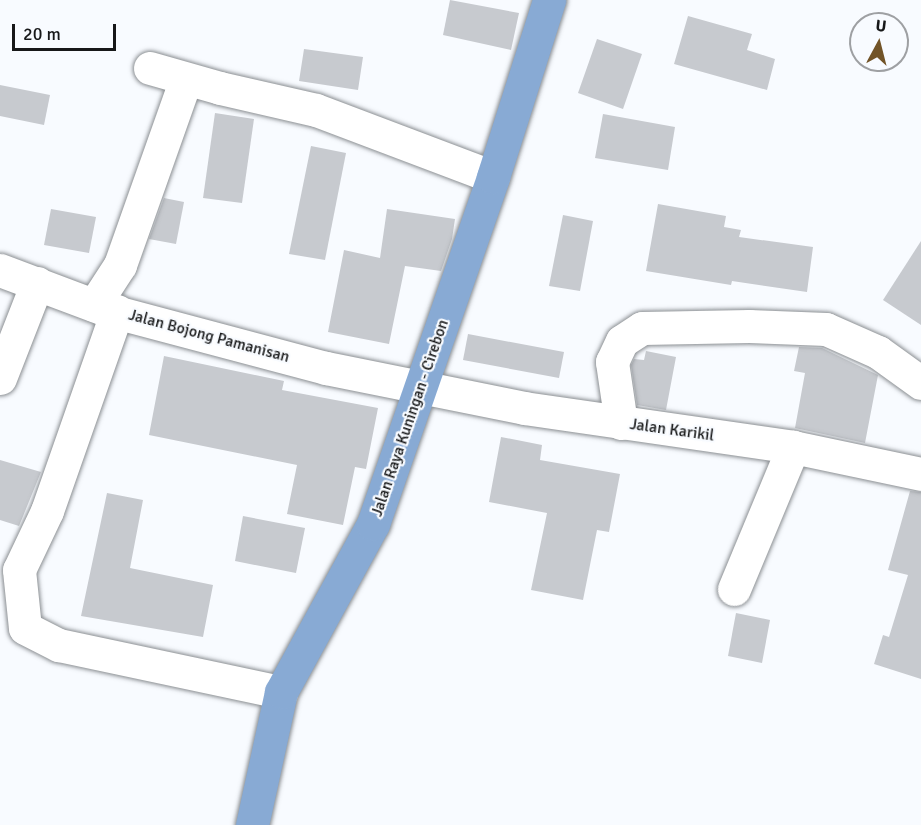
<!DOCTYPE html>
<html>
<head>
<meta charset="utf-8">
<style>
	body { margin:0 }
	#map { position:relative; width:921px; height:825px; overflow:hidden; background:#f8fbff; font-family:Signika,sans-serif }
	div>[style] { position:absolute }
	.building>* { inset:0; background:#c7cacf }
	.roads { filter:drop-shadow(0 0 2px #8b8f93) drop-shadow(0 0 2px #8b8f93) }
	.minor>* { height:33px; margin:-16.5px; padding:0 16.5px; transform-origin:16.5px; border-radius:16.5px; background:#fff }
	.trunk>* { height:33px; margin:-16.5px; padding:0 16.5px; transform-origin:16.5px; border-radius:16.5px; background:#88aad4 }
	span { translate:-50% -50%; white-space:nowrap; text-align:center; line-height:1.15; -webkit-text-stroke:4.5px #f8fbff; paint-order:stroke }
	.street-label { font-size:16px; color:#171819 }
	.north { position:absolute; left:849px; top:12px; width:60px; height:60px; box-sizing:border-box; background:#f8fbff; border:2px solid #9ea0a3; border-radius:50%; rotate:7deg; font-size:16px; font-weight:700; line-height:24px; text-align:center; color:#171819 }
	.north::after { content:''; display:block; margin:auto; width:21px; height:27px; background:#725428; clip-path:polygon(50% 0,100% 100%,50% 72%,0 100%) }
	.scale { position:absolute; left:12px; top:24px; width:104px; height:27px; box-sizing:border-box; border:3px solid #171819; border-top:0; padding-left:8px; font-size:18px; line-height:21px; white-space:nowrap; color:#171819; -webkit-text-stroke:4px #f8fbff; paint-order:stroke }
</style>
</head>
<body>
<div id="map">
	<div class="building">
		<div style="clip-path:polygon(450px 0,519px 13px,511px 50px,443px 35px)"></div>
		<div style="clip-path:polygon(688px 16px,752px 34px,747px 50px,775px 59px,767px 90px,674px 64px)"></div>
		<div style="clip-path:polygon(597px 39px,642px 54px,623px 109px,578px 93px)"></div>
		<div style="clip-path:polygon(304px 49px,363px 57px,358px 90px,299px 81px)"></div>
		<div style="clip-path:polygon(0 85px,50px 95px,44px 125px,0 116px)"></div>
		<div style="clip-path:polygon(215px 113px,254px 119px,242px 203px,203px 198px)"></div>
		<div style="clip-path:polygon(603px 114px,675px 127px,668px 170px,595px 158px)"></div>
		<div style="clip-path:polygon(311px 146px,346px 153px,325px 260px,289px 254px)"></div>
		<div style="clip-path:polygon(164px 198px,184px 202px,176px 244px,149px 239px)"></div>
		<div style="clip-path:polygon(658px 204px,726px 216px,724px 227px,741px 230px,739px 237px,813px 247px,807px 292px,732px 281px,731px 285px,646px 271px)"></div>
		<div style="clip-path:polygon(51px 209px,96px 217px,89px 253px,44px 245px)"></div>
		<div style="clip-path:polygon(387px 209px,455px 219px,452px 239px,441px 271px,405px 266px,389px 344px,328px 332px,344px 250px,380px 258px)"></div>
		<div style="clip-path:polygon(563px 215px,593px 221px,580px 291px,549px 286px)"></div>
		<div style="clip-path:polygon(921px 241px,921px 325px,883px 300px)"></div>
		<div style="clip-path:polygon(468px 334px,564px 352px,559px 378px,463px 360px)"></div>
		<div style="clip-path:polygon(799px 347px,822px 348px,878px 375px,865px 443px,795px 428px,805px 373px,794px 371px)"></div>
		<div style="clip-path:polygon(646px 351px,676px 357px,666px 410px,637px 405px,631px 365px,634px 359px,644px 360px)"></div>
		<div style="clip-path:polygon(164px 356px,284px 381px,282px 390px,378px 408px,366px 469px,355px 467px,343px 525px,287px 514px,297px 465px,149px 435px)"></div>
		<div style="clip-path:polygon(501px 437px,542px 445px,540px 460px,620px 474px,609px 532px,597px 530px,583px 600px,531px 590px,547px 513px,489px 502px)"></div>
		<div style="clip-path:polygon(0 460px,41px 472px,19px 526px,0 520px)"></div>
		<div style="clip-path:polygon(910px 491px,921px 492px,921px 679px,874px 664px,883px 635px,889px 637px,908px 575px,888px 570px)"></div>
		<div style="clip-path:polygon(107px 493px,143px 500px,130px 568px,213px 585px,203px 637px,81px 616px)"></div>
		<div style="clip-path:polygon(243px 516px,305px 528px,296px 573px,235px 561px)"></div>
		<div style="clip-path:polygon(736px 613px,770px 620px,762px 663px,728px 656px)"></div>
	</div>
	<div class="roads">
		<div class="minor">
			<div style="left:150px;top:68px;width:73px;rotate:15.9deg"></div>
			<div style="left:220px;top:88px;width:98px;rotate:12.9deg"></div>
			<div style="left:316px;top:110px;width:189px;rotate:20.7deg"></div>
			<div style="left:0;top:270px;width:111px;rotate:20.6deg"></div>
			<div style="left:104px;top:309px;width:230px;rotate:14.9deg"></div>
			<div style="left:326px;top:368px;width:202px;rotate:11.4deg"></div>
			<div style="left:524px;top:408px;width:272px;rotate:8.2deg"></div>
			<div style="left:793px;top:447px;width:131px;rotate:11.9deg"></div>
			<div style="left:94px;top:305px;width:48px;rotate:-57deg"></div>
			<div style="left:120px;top:265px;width:197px;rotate:-70.5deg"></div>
			<div style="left:117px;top:311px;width:212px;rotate:109.3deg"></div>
			<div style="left:47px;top:511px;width:65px;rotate:115.4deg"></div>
			<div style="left:19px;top:570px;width:58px;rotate:84.1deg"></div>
			<div style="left:25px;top:628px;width:38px;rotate:27deg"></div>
			<div style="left:59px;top:645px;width:227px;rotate:12deg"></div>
			<div style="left:0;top:378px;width:102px;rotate:-68.7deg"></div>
			<div style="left:621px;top:423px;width:62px;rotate:-98.4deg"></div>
			<div style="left:612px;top:362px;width:23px;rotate:-65deg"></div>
			<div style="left:622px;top:341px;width:24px;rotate:-33deg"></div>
			<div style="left:642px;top:328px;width:107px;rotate:-1.1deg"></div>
			<div style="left:749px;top:326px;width:77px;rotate:2.2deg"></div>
			<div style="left:826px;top:329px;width:57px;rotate:23.9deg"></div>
			<div style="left:878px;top:352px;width:53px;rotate:35.8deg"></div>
			<div style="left:734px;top:589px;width:154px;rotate:-67.4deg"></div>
		</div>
		<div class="trunk">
			<div style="left:252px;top:825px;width:136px;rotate:-77.7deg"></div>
			<div style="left:281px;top:692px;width:192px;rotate:-61.3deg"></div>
			<div style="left:373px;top:524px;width:367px;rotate:-70.9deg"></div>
			<div style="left:493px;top:177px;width:186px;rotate:-72.4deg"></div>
		</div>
	</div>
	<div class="street-label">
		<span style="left:209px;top:336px;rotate:15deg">Jalan Bojong Pamanisan</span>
		<span style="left:410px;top:418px;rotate:-71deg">Jalan Raya Kuningan - Cirebon</span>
		<span style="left:672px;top:430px;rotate:8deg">Jalan Karikil</span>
	</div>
	<div class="north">U</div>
	<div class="scale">20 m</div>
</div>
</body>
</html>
